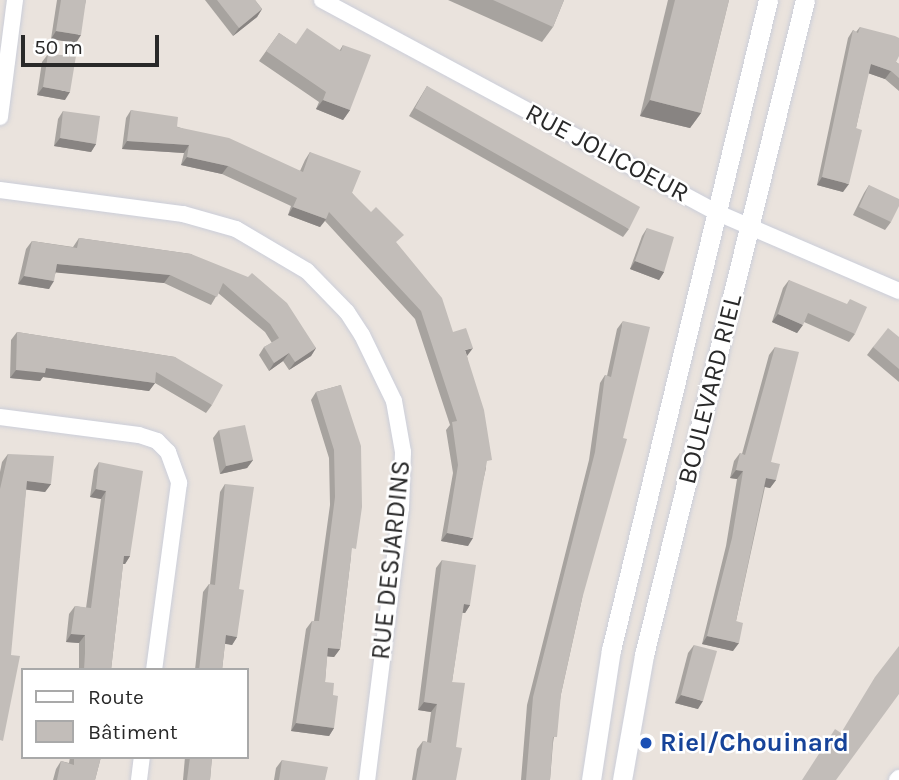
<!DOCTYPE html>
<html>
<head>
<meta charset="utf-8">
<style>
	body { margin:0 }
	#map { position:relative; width:899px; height:780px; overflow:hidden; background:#eae3dd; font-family:Karla,sans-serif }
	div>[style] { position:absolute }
	.roads { filter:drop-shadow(0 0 2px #cbced9) drop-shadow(0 0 2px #cbced9) }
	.minor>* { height:16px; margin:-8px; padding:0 8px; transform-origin:8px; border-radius:8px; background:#fff }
	.tertiary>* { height:19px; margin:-9.5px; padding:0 9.5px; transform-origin:9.5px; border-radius:9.5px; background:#fff }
	.wall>* { inset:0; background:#a7a39f }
	.shaded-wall>* { inset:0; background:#888482 }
	.building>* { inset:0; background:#c2bdb9 }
	.dots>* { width:19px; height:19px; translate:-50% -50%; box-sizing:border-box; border:4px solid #fff; border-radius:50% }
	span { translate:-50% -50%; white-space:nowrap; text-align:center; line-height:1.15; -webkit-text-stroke:5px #fff; paint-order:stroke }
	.street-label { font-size:26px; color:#292929 }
	.transit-label { font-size:26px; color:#164399; font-weight:700 }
	.left { translate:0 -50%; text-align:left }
	.legend { position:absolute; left:21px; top:668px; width:228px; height:91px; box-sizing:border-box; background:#fff; border:2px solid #a9a9a9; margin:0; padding:9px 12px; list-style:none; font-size:21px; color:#292929 }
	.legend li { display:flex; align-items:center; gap:14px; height:35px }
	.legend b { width:35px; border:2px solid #a9a9a9 }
	.scale { position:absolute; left:21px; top:35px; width:138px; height:32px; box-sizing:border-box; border:4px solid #292929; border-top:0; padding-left:9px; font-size:21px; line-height:24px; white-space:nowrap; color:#292929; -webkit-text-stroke:5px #fff; paint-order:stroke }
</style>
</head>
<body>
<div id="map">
	<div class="roads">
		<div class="minor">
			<div style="left:322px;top:0;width:450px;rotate:28.3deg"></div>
			<div style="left:718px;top:213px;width:197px;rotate:23.3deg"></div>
			<div style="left:0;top:117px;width:118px;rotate:-82.7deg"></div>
			<div style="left:0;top:190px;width:185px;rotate:7.5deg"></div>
			<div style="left:183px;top:214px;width:55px;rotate:15.8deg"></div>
			<div style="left:236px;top:229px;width:82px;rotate:30.6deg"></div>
			<div style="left:307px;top:271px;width:57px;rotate:45.7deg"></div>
			<div style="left:347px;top:312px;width:27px;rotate:57deg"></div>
			<div style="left:362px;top:335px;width:73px;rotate:64.1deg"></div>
			<div style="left:394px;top:401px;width:52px;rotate:80deg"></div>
			<div style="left:403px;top:452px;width:56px;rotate:92deg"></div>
			<div style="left:401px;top:508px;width:274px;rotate:97.1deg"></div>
			<div style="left:0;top:417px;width:140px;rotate:7.4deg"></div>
			<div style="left:139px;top:435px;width:19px;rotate:18deg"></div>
			<div style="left:157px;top:441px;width:16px;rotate:45deg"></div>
			<div style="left:168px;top:452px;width:33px;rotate:70deg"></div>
			<div style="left:179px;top:483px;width:189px;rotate:97.6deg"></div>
			<div style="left:139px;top:780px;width:23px;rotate:-83deg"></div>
			<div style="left:897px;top:780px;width:3px;rotate:-45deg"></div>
		</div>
		<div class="tertiary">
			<div style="left:591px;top:780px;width:132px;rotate:-81.3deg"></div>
			<div style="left:611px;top:650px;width:669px;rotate:-76.42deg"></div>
			<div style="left:622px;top:780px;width:127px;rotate:-80deg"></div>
			<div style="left:644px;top:655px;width:674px;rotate:-76.19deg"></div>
		</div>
	</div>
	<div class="wall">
		<div style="clip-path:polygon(57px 0,86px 0,76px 43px,51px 39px)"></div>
		<div style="clip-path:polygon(205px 0,255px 0,262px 9px,257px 17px,233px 36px)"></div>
		<div style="clip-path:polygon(448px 0,564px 0,553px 27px,542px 42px)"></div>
		<div style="clip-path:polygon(668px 0,729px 0,701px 113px,690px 128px,640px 116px)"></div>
		<div style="clip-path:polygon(860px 27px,896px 62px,899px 64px,899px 91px,885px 79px,868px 73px,856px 128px,843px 192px,817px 185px,848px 38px,853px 30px,856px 32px)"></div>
		<div style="clip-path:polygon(279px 33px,295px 44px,340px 50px,343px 45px,350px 110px,343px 120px,316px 109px,319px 102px,259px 61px)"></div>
		<div style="clip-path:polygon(48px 54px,65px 100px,37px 95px,42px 62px)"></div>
		<div style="clip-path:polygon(427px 86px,629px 229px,623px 237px,409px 116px)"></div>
		<div style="clip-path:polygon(131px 110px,300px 171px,305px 160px,310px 152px,352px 193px,397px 244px,467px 356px,486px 468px,468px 546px,441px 541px,453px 473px,446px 430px,450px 425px,415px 319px,325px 221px,320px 227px,288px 215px,291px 206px,222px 174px,181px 165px,184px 153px,122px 149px,126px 118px)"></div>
		<div style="clip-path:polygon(63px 111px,96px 144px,91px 152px,54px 146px,58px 119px)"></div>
		<div style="clip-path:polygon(869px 185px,891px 222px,885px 230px,853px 215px,864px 193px)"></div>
		<div style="clip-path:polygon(647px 228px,664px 272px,659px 280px,630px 269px,642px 236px)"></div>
		<div style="clip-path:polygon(79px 238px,191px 254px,316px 348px,311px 356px,289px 370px,283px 361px,269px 371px,259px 355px,264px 347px,272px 343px,265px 332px,218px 293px,211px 305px,164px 283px,56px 272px,49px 289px,18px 284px,26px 249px,32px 241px,73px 247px)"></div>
		<div style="clip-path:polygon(789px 280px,855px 334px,849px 342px,804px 322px,797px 333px,772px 322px,783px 288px)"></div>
		<div style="clip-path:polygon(623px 321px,582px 599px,561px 694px,553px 743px,550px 780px,521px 780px,527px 705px,589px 460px,600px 383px,605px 375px,607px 376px,617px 329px)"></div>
		<div style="clip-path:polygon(17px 332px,175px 357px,212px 405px,206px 413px,155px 383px,149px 391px,43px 377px,40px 381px,10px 378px,11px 340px)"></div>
		<div style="clip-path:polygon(899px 337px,899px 382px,867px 355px,873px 347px)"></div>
		<div style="clip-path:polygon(775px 347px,771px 462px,776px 480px,770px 488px,765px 487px,736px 621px,733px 651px,702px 644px,726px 546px,737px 479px,730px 478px,734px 461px,740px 453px,742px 454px,769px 355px)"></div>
		<div style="clip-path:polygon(341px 385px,351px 556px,340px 649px,334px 657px,327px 656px,325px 682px,333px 695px,334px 728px,329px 736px,291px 731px,306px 629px,312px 621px,314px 621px,330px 505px,329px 458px,311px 400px,316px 392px)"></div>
		<div style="clip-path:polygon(219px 430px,253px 460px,247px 468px,220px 474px,213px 438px)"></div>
		<div style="clip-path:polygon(8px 454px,51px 484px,45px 492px,26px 489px,0 740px,0 472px,2px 462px)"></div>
		<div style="clip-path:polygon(99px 462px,130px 556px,125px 564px,123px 564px,111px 670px,79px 670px,79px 643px,66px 642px,69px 614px,75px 606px,86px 608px,101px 499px,90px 497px,94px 470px)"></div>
		<div style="clip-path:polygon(225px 484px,239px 589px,237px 637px,232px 645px,225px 643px,222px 670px,195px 670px,203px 592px,209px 584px,210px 584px,220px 492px)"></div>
		<div style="clip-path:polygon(442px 560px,470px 605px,465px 613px,462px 613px,452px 682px,456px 747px,456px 780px,412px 780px,417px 749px,423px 741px,427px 742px,431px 712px,418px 710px,436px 568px)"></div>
		<div style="clip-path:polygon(694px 645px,698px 709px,675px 703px,688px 653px)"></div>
		<div style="clip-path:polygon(70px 757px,101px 757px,95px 780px,53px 780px,56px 769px,61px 761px,69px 763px)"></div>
		<div style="clip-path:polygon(185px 757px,212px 757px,210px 780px,183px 780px)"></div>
		<div style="clip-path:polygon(282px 760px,325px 780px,274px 780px,276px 768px)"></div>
	</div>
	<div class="shaded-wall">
		<div style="clip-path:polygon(262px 9px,257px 17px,233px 36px,239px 28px)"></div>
		<div style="clip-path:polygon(56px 31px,81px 35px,76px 43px,51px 39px)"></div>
		<div style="clip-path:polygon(871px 64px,891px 71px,885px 79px,865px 72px)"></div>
		<div style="clip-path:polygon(43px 87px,70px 92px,65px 100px,37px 95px)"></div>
		<div style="clip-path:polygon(323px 100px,350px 110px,343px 120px,316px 109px)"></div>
		<div style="clip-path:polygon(650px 100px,701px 113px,690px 128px,640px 116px)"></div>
		<div style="clip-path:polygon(60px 138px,96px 144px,91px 152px,54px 146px)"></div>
		<div style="clip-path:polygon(127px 141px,189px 145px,184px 153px,122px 149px)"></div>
		<div style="clip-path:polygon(187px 157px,228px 166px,222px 174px,181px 165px)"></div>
		<div style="clip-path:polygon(822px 177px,849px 184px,843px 192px,817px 185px)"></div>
		<div style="clip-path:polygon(293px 207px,326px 219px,320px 227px,288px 215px)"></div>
		<div style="clip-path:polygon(635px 261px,664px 272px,659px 280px,630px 269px)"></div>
		<div style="clip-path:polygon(57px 264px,170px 275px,164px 283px,51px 272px)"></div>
		<div style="clip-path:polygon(24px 276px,54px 281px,49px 289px,18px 284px)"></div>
		<div style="clip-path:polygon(778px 314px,803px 325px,797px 333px,772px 322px)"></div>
		<div style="clip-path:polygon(316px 348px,311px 356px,289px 370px,295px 362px)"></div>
		<div style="clip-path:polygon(473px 348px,467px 356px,465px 350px)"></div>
		<div style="clip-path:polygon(289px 353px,283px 361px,269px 371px,274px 363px)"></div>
		<div style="clip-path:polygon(46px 368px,155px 383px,149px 391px,43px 377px,40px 381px,10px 378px,16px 370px)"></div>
		<div style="clip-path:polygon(253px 460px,247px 468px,220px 474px,226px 466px)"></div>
		<div style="clip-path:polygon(736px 470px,743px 471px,737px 479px,730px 478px)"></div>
		<div style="clip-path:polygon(766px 478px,776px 480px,770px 488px,761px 486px)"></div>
		<div style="clip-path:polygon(27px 481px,51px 484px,45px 492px,21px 489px)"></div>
		<div style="clip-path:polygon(96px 489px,106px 491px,101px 499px,90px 497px)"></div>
		<div style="clip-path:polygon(447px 533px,473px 538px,468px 546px,441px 541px)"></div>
		<div style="clip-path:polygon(124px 556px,130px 556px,125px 564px,118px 564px)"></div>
		<div style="clip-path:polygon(464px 604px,470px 605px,465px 613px,458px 612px)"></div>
		<div style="clip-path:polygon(71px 634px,85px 635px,79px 643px,66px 642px)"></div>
		<div style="clip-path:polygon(226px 635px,237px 637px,232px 645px,220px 643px)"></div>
		<div style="clip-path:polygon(707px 636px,739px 643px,733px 651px,702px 644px)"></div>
		<div style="clip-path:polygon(328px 648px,340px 649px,334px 657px,323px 656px)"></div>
		<div style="clip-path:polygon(681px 695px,703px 701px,698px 709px,675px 703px)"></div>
		<div style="clip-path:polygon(424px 702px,437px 704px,431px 712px,418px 710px)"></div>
		<div style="clip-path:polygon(296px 723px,334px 728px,329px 736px,291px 731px)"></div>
	</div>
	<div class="building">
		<div style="clip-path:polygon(61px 0,86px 0,81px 35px,56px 31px)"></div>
		<div style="clip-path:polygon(217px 0,255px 0,262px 9px,239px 28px)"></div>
		<div style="clip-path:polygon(493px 0,564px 0,553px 27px)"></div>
		<div style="clip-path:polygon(675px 0,729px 0,701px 113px,650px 100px)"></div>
		<div style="clip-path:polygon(860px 27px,895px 36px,899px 38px,899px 56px,896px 62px,899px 64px,899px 78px,891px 71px,871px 64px,856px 128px,862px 130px,849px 184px,822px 177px,853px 30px,858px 33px)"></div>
		<div style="clip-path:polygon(307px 28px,341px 51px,343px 45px,371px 55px,350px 110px,323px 100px,326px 92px,266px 51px,279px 33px,296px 44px)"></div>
		<div style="clip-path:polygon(48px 54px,76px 56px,70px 92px,43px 87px)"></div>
		<div style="clip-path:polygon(427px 86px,640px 207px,629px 229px,415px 108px)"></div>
		<div style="clip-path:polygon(131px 110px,178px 117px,177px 127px,229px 138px,303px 172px,310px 152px,361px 171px,352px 193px,371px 212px,376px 207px,404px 235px,396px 242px,442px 298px,453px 332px,466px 328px,473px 348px,465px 350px,484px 410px,492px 460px,487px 461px,473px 538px,447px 533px,458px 465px,452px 422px,457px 421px,421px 311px,329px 212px,326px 219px,293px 207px,297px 198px,228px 166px,187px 157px,189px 145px,127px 141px)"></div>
		<div style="clip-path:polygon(63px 111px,100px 116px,96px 144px,60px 138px)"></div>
		<div style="clip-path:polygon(869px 185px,899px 199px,899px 206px,891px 222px,859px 207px)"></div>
		<div style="clip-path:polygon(647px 228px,674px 237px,664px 272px,635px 261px)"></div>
		<div style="clip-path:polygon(79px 238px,191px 254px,248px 277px,252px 273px,287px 303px,316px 348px,295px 362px,289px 353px,274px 363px,264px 347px,279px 338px,270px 324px,223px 283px,217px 297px,170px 275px,57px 264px,54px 281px,24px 276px,32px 241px,77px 248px)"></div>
		<div style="clip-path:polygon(789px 280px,847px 304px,850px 299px,867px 307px,855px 334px,808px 313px,803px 325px,778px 314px)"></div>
		<div style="clip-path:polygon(623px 321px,650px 327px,623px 438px,627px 439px,582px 599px,561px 694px,557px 737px,553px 737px,550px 780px,526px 780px,533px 697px,595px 452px,605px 375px,611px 377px)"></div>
		<div style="clip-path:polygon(888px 328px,899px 337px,899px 369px,873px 347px)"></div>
		<div style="clip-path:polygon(17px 332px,175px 357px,223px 385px,212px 405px,156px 372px,155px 383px,46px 368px,45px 373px,16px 370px)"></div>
		<div style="clip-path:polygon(775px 347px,799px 352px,771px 462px,780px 464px,776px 480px,766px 478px,736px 621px,743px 623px,739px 643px,707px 636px,732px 538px,743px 471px,736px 470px,740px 453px,745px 455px)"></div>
		<div style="clip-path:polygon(341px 385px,361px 446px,362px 507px,356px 549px,352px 548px,340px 649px,328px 648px,325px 682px,334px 683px,333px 695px,338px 696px,334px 728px,296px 723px,312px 621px,319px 621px,335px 497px,334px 450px,316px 392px)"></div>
		<div style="clip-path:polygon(245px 425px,253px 460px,226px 466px,219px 430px)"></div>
		<div style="clip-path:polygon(8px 454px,54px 456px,51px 484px,27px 481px,11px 655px,20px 656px,3px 741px,0 740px,0 489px)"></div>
		<div style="clip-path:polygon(99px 462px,143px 471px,130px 556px,124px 556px,111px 670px,84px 670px,85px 653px,85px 635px,71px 634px,75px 606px,91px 608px,106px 491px,96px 489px)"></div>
		<div style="clip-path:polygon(225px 484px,254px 487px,239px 589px,244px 590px,237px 637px,226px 635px,222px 670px,199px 670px,209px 584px,215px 585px)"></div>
		<div style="clip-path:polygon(442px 560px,476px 565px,470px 605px,464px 604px,452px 682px,465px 683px,456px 747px,462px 748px,456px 780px,416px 780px,423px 741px,431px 743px,437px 704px,424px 702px)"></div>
		<div style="clip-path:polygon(694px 645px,717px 651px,703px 701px,681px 695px)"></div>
		<div style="clip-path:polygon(899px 646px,899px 694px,836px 780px,802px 780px,835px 729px,841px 733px,875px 677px)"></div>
		<div style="clip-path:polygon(74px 757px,101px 757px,95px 780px,57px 780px,61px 761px,74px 765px)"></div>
		<div style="clip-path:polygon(190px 757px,212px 757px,210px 780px,187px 780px)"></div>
		<div style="clip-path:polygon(282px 760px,328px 767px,325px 780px,279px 780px)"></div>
	</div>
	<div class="dots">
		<div style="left:646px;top:743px;background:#1a4fb4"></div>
	</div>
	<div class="street-label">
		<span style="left:607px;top:153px;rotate:28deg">RUE JOLICOEUR</span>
		<span style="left:710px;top:389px;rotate:-76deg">BOULEVARD RIEL</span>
		<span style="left:391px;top:560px;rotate:-84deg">RUE DESJARDINS</span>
	</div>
	<div class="transit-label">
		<span class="left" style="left:660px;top:743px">Riel/Chouinard</span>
	</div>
	<ul class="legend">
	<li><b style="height:9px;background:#fff"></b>Route</li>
	<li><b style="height:19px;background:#c2bdb9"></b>Bâtiment</li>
	</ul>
	<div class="scale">50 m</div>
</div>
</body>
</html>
